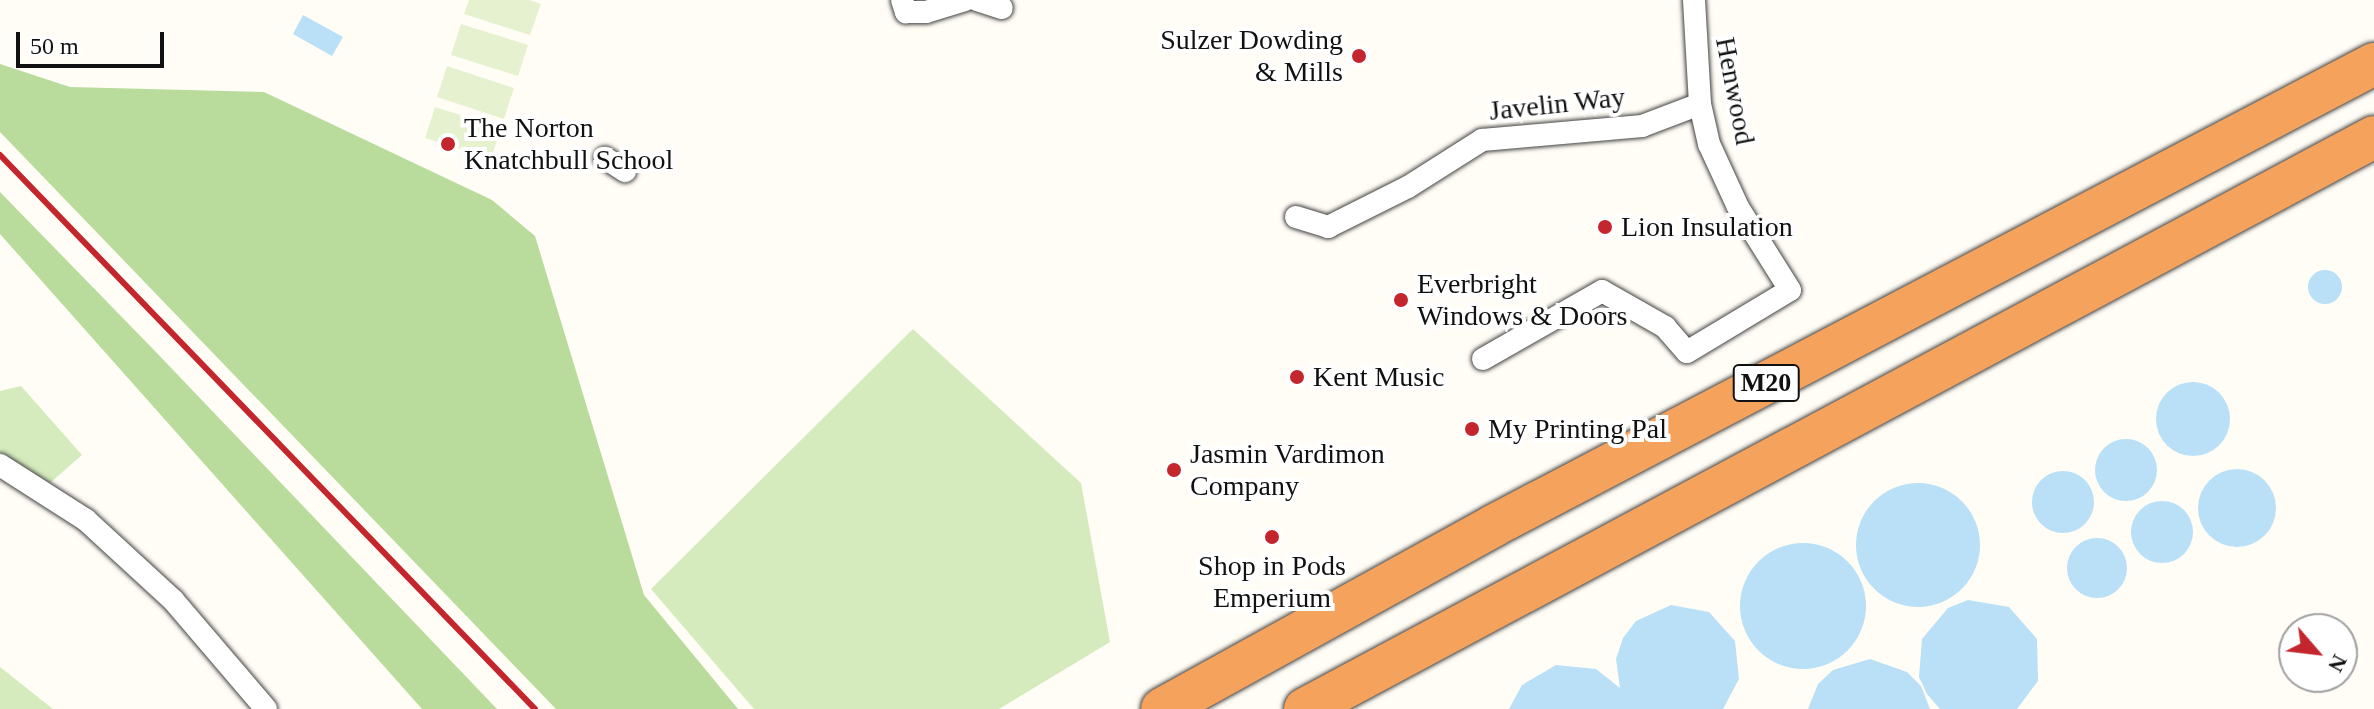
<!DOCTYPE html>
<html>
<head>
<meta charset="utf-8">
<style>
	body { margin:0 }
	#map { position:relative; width:2374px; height:709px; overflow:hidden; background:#fffdf5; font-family:"Times New Roman",serif }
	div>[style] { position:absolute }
	.green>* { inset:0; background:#d5ebbd }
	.forest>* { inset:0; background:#b9dc9c }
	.pitch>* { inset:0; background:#e6f2cf }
	.water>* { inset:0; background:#b9e0f7 }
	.round { border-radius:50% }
	.roads { filter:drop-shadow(0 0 2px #444) drop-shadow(0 0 2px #444) }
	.minor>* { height:22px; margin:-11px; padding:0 11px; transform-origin:11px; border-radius:11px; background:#fff }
	.motorway>* { height:42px; margin:-21px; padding:0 21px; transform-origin:21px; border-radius:21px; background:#f5a25d }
	.rail>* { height:6px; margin:-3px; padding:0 3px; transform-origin:3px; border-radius:3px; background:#c4262e }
	.dots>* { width:22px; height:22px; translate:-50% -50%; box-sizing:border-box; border:4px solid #fff; border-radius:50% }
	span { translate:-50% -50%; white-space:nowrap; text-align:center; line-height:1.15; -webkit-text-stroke:8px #fff; paint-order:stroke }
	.shield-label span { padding:2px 6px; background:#fff; border:2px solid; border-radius:6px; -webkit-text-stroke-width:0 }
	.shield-label { font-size:26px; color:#111; font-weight:700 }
	.poi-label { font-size:28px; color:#111 }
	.right { translate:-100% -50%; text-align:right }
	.left { translate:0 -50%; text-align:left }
	.street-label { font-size:28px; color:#111 }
	.north { position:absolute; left:2278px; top:613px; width:80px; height:80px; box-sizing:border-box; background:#fff; border:2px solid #a0a0a0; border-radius:50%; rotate:118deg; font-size:22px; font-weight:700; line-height:32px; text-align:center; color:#111 }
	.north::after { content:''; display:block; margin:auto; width:28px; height:36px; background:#c4262e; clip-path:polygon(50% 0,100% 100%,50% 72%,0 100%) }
	.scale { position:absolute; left:16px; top:32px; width:148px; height:36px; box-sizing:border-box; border:4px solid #111; border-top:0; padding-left:10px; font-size:24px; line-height:28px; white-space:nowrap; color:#111; -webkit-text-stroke:6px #fff; paint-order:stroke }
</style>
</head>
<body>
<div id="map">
	<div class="green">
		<div style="clip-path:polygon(913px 329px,1081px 483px,1110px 642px,999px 709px,754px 709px,651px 589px)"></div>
		<div style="clip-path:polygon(21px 386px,82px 455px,50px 483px,0 452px,0 391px)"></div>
		<div style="clip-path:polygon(0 667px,53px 709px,0 709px)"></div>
	</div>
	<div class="forest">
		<div style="clip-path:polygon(0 64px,70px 87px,264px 92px,492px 200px,535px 236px,644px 595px,738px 709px,556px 709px,0 132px)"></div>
		<div style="clip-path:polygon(0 192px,153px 349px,497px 709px,422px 709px,0 234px)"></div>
	</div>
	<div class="pitch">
		<div style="clip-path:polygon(469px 0,529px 0,541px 4px,530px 35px,464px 14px)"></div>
		<div style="clip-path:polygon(461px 24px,528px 45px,518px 76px,451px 55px)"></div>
		<div style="clip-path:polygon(447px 66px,514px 88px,504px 119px,437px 97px)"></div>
		<div style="clip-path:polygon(435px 107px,501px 128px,491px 159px,425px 138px)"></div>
	</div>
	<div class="water">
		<div style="clip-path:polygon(303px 15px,343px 37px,332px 56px,293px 34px)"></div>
		<div class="round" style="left:2308px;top:270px;width:34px;height:34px"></div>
		<div class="round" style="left:2156px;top:382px;width:74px;height:74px"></div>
		<div class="round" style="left:2095px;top:439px;width:62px;height:62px"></div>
		<div class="round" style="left:2198px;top:469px;width:78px;height:78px"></div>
		<div class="round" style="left:2032px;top:471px;width:62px;height:62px"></div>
		<div class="round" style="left:1856px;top:483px;width:124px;height:124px"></div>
		<div class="round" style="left:2131px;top:501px;width:62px;height:62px"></div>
		<div class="round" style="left:2067px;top:538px;width:60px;height:60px"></div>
		<div class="round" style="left:1740px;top:543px;width:126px;height:126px"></div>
		<div style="clip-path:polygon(1968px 600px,2009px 607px,2037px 639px,2038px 681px,2017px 709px,1940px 709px,1927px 694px,1919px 677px,1922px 639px,1948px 608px)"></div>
		<div style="clip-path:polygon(1671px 605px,1709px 612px,1735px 641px,1739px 679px,1723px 709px,1509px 709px,1522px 685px,1556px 665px,1596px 669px,1620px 688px,1616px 659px,1623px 638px,1636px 621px)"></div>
		<div style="clip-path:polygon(1870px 659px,1907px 672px,1921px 686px,1930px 709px,1808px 709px,1818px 684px,1833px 670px)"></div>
	</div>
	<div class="roads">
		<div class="minor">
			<div style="left:902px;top:0;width:13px;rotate:72deg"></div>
			<div style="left:906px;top:12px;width:20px"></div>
			<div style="left:926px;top:12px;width:41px;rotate:-17.1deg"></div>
			<div style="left:977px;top:0;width:26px;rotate:18deg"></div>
			<div style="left:605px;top:158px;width:24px;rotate:33deg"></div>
			<div style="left:1296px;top:217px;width:34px;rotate:17deg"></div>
			<div style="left:1328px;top:227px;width:89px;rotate:-26.6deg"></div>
			<div style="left:1408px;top:187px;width:88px;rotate:-32.4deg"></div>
			<div style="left:1482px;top:140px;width:161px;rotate:-5deg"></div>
			<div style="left:1642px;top:126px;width:62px;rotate:-20.8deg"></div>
			<div style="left:1483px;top:359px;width:137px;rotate:-29.7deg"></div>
			<div style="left:1602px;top:291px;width:73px;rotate:29.7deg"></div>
			<div style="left:1665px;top:327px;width:33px;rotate:49deg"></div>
			<div style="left:1687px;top:352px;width:120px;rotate:-31deg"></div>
			<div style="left:1790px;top:290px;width:98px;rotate:-122.1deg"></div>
			<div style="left:1738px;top:207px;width:69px;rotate:-114.7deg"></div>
			<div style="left:1709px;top:144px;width:41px;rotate:-102.7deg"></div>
			<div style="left:1700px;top:104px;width:104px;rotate:-93.3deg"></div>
			<div style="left:0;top:465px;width:102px;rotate:32.6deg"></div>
			<div style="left:86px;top:520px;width:118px;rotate:42.6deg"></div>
			<div style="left:173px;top:600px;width:143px;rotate:49.5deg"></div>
		</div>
		<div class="motorway">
			<div style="left:1162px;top:709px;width:378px;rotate:-28.9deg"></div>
			<div style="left:1493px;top:526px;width:995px;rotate:-27.67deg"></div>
			<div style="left:1305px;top:709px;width:1212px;rotate:-28.15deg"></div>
		</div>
	</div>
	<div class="rail">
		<div style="left:0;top:155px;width:770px;rotate:46deg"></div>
	</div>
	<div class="dots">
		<div style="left:1359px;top:56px;background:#c4262e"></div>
		<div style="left:448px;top:144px;background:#c4262e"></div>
		<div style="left:1605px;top:227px;background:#c4262e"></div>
		<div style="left:1401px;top:300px;background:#c4262e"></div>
		<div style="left:1297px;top:377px;background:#c4262e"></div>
		<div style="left:1472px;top:429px;background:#c4262e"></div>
		<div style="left:1174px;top:470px;background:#c4262e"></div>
		<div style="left:1272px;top:537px;background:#c4262e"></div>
	</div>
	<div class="shield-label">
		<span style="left:1766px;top:383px">M20</span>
	</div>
	<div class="poi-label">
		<span class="right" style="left:1343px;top:56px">Sulzer Dowding<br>&amp; Mills</span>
		<span class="left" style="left:464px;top:144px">The Norton<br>Knatchbull School</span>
		<span class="left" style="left:1621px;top:227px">Lion Insulation</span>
		<span class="left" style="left:1417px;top:300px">Everbright<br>Windows &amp; Doors</span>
		<span class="left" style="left:1313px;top:377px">Kent Music</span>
		<span class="left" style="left:1488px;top:429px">My Printing Pal</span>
		<span class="left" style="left:1190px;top:470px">Jasmin Vardimon<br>Company</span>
		<span style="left:1272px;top:582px">Shop in Pods<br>Emperium</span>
	</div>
	<div class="street-label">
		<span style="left:1735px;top:91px;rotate:79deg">Henwood</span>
		<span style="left:1557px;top:104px;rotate:-6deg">Javelin Way</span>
	</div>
	<div class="north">N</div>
	<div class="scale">50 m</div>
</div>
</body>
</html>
